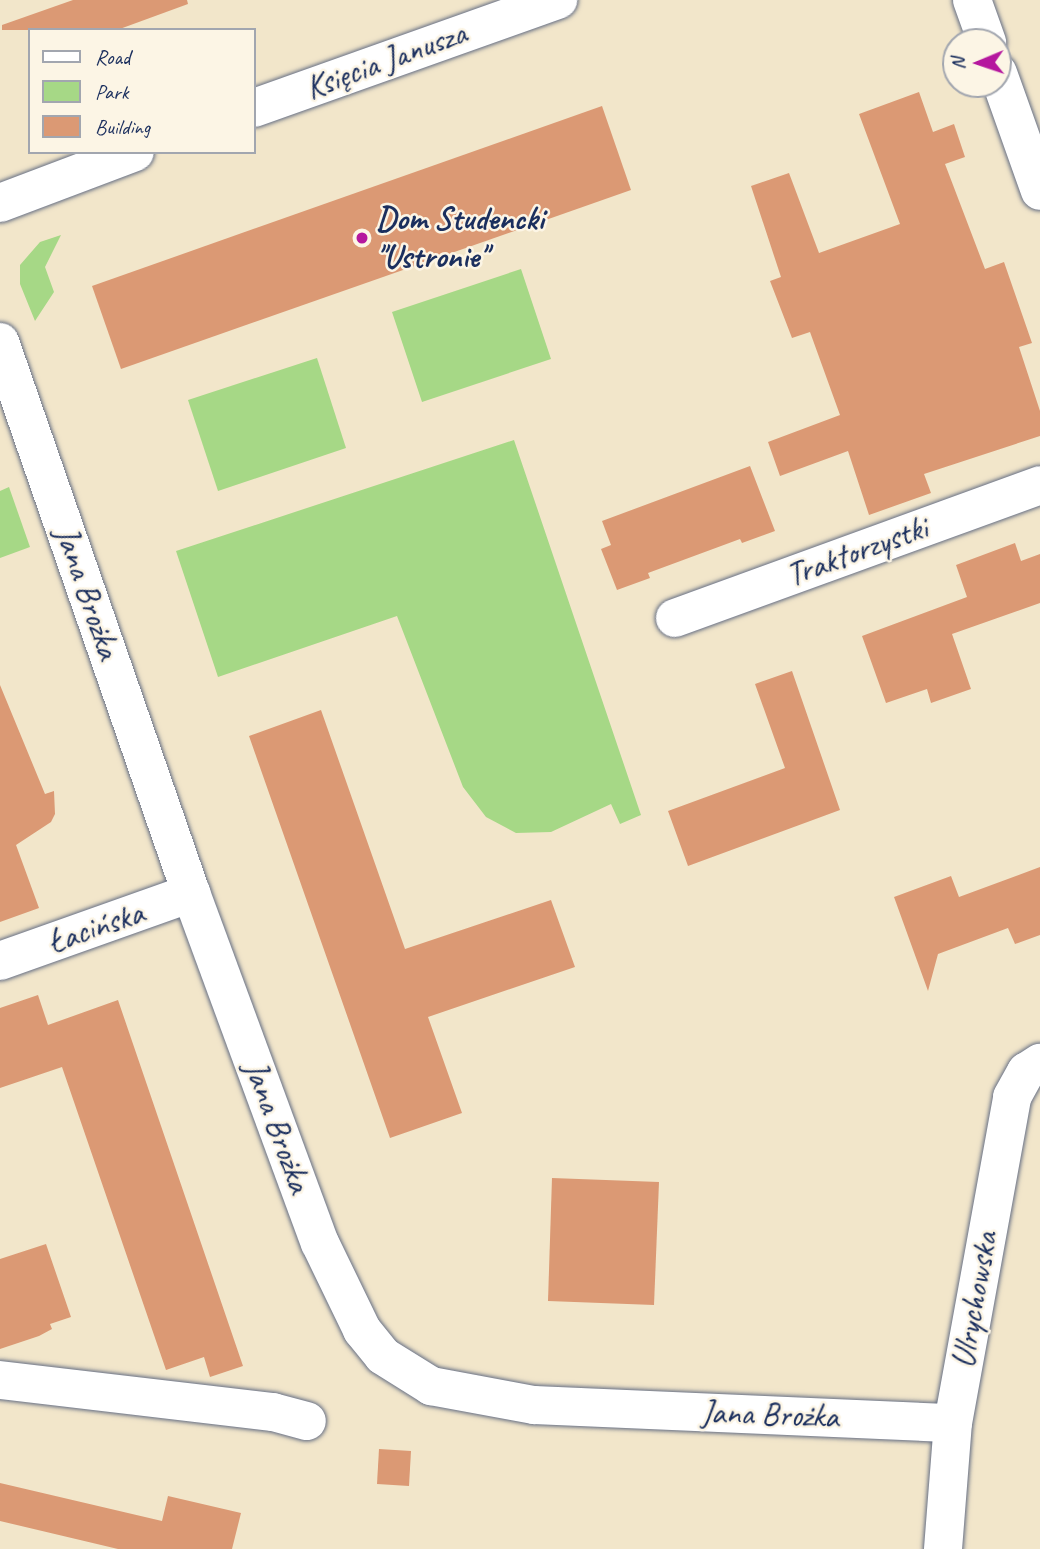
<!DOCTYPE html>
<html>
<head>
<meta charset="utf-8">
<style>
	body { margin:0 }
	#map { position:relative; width:1040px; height:1549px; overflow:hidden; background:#f2e6ca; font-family:Caveat,sans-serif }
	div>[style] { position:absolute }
	.green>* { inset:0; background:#a6d886 }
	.building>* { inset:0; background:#db9974 }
	.roads { filter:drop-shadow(0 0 2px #666f84) drop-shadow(0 0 2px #666f84) }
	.minor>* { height:38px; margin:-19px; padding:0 19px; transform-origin:19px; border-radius:19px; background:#fff }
	.tertiary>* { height:38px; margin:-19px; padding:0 19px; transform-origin:19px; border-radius:19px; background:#fff }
	.dots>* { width:19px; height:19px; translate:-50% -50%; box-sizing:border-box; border:4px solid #fcf5e5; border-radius:50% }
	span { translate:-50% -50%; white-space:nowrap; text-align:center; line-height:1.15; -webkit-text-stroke:5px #fcf5e5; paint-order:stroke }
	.street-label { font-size:33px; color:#1b2f5e }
	.poi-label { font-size:33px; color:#1b2f5e; font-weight:700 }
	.left { translate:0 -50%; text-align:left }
	.legend { position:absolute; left:28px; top:28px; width:228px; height:126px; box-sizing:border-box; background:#fcf5e5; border:2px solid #a2a6af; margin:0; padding:9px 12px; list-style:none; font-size:21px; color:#1b2f5e }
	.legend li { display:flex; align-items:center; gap:14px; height:35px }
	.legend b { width:35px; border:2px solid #a2a6af }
	.north { position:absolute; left:942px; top:28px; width:70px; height:70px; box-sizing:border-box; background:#fcf5e5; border:2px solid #a2a6af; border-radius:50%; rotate:268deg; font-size:19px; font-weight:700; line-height:28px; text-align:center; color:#1b2f5e }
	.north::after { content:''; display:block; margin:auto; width:24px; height:32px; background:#b5179e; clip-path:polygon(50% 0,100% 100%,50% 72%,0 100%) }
</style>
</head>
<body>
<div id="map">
	<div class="green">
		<div style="clip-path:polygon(61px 235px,45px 267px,54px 292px,35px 321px,20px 284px,20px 265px,40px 242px)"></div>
		<div style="clip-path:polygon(521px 269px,551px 359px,422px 402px,392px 312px)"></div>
		<div style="clip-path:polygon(317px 358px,346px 448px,218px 491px,188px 400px)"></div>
		<div style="clip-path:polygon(514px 440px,641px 815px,620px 824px,611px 804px,551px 832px,516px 833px,486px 817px,463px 787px,397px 616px,218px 677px,176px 551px)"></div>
		<div style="clip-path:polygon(9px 487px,30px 547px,0 558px,0 491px)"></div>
	</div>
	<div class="building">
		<div style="clip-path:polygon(73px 0,187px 0,188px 4px,117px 30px,2px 30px,2px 25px)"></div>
		<div style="clip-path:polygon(919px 92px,933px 132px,954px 124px,965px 157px,945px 164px,985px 269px,1004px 262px,1032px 343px,1019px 347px,1040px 411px,1040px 436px,924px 474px,931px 493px,869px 515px,848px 451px,780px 476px,768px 442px,840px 415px,810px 332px,792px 338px,770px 281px,781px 277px,751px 186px,789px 173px,819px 253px,900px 224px,859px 114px)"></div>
		<div style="clip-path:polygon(602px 106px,631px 190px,121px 369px,92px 286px)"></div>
		<div style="clip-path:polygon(750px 466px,775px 531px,742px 543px,740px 539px,648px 573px,650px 578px,617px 590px,601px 549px,611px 545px,602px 521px)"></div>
		<div style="clip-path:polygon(1015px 543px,1021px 561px,1040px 554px,1040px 603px,952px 634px,971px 689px,931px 703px,927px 689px,886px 703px,862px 636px,967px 597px,956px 565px)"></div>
		<div style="clip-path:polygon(792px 671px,840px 810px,688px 866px,668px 811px,785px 768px,755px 684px)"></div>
		<div style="clip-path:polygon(0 685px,45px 794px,54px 791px,55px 814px,51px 822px,16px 845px,39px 908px,0 922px)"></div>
		<div style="clip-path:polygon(321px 710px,405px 949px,551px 900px,575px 967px,428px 1017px,462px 1113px,390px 1138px,249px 736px)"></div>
		<div style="clip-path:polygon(1040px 867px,1040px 935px,1015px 944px,1008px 928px,938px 954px,928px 991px,894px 897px,951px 876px,959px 897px)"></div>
		<div style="clip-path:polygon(38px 995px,48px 1025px,118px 1000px,243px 1366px,210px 1377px,204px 1357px,166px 1370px,62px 1067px,0 1088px,0 1008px)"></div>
		<div style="clip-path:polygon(552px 1178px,659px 1182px,654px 1305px,548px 1301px)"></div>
		<div style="clip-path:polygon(46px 1244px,71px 1317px,50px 1324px,52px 1329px,39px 1336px,0 1349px,0 1259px)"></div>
		<div style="clip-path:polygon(379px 1449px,411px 1451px,409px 1486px,377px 1484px)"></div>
		<div style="clip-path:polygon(0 1483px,162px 1521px,168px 1496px,241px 1513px,232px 1549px,118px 1549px,0 1521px)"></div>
	</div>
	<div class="roads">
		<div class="minor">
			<div style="left:972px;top:0;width:45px;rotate:70.3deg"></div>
			<div style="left:998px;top:73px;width:125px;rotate:70.4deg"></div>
			<div style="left:0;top:342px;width:583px;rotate:70.88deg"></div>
			<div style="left:191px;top:893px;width:373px;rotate:69.8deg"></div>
			<div style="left:320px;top:1243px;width:97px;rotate:64.2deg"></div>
			<div style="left:362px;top:1330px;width:33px;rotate:51deg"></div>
			<div style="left:383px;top:1356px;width:57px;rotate:32deg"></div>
			<div style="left:431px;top:1386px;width:105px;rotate:10.5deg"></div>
			<div style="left:534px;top:1405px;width:419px;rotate:2.5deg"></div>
			<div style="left:675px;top:618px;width:388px;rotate:-20deg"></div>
			<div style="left:0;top:961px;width:203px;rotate:-19.6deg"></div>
			<div style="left:0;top:1380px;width:275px;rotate:6.7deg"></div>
			<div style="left:273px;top:1412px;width:35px;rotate:15deg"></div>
			<div style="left:943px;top:1549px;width:126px;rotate:-85.5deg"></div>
			<div style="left:953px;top:1423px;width:331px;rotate:-79.7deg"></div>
			<div style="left:1012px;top:1097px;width:29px;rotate:-61deg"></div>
			<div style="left:1026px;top:1072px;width:17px;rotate:-33deg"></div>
		</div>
		<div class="tertiary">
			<div style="left:254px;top:108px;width:323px;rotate:-19.6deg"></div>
			<div style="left:0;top:203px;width:144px;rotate:-20.7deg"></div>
		</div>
	</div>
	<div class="dots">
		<div style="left:362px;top:238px;background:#b5179e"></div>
	</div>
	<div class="street-label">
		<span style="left:386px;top:61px;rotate:-20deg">Księcia Janusza</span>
		<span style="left:857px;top:552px;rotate:-20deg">Traktorzystki</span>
		<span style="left:87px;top:593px;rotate:71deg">Jana Brożka</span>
		<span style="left:96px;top:928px;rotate:-19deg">Łacińska</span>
		<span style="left:277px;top:1127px;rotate:70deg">Jana Brożka</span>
		<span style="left:975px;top:1300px;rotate:-80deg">Ulrychowska</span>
		<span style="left:770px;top:1415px;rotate:2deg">Jana Brożka</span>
	</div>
	<div class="poi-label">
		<span class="left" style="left:376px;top:238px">Dom Studencki<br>"Ustronie"</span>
	</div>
	<ul class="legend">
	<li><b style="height:9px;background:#fff"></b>Road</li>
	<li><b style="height:19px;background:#a6d886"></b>Park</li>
	<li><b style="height:19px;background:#db9974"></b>Building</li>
	</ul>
	<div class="north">N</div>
</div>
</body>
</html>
